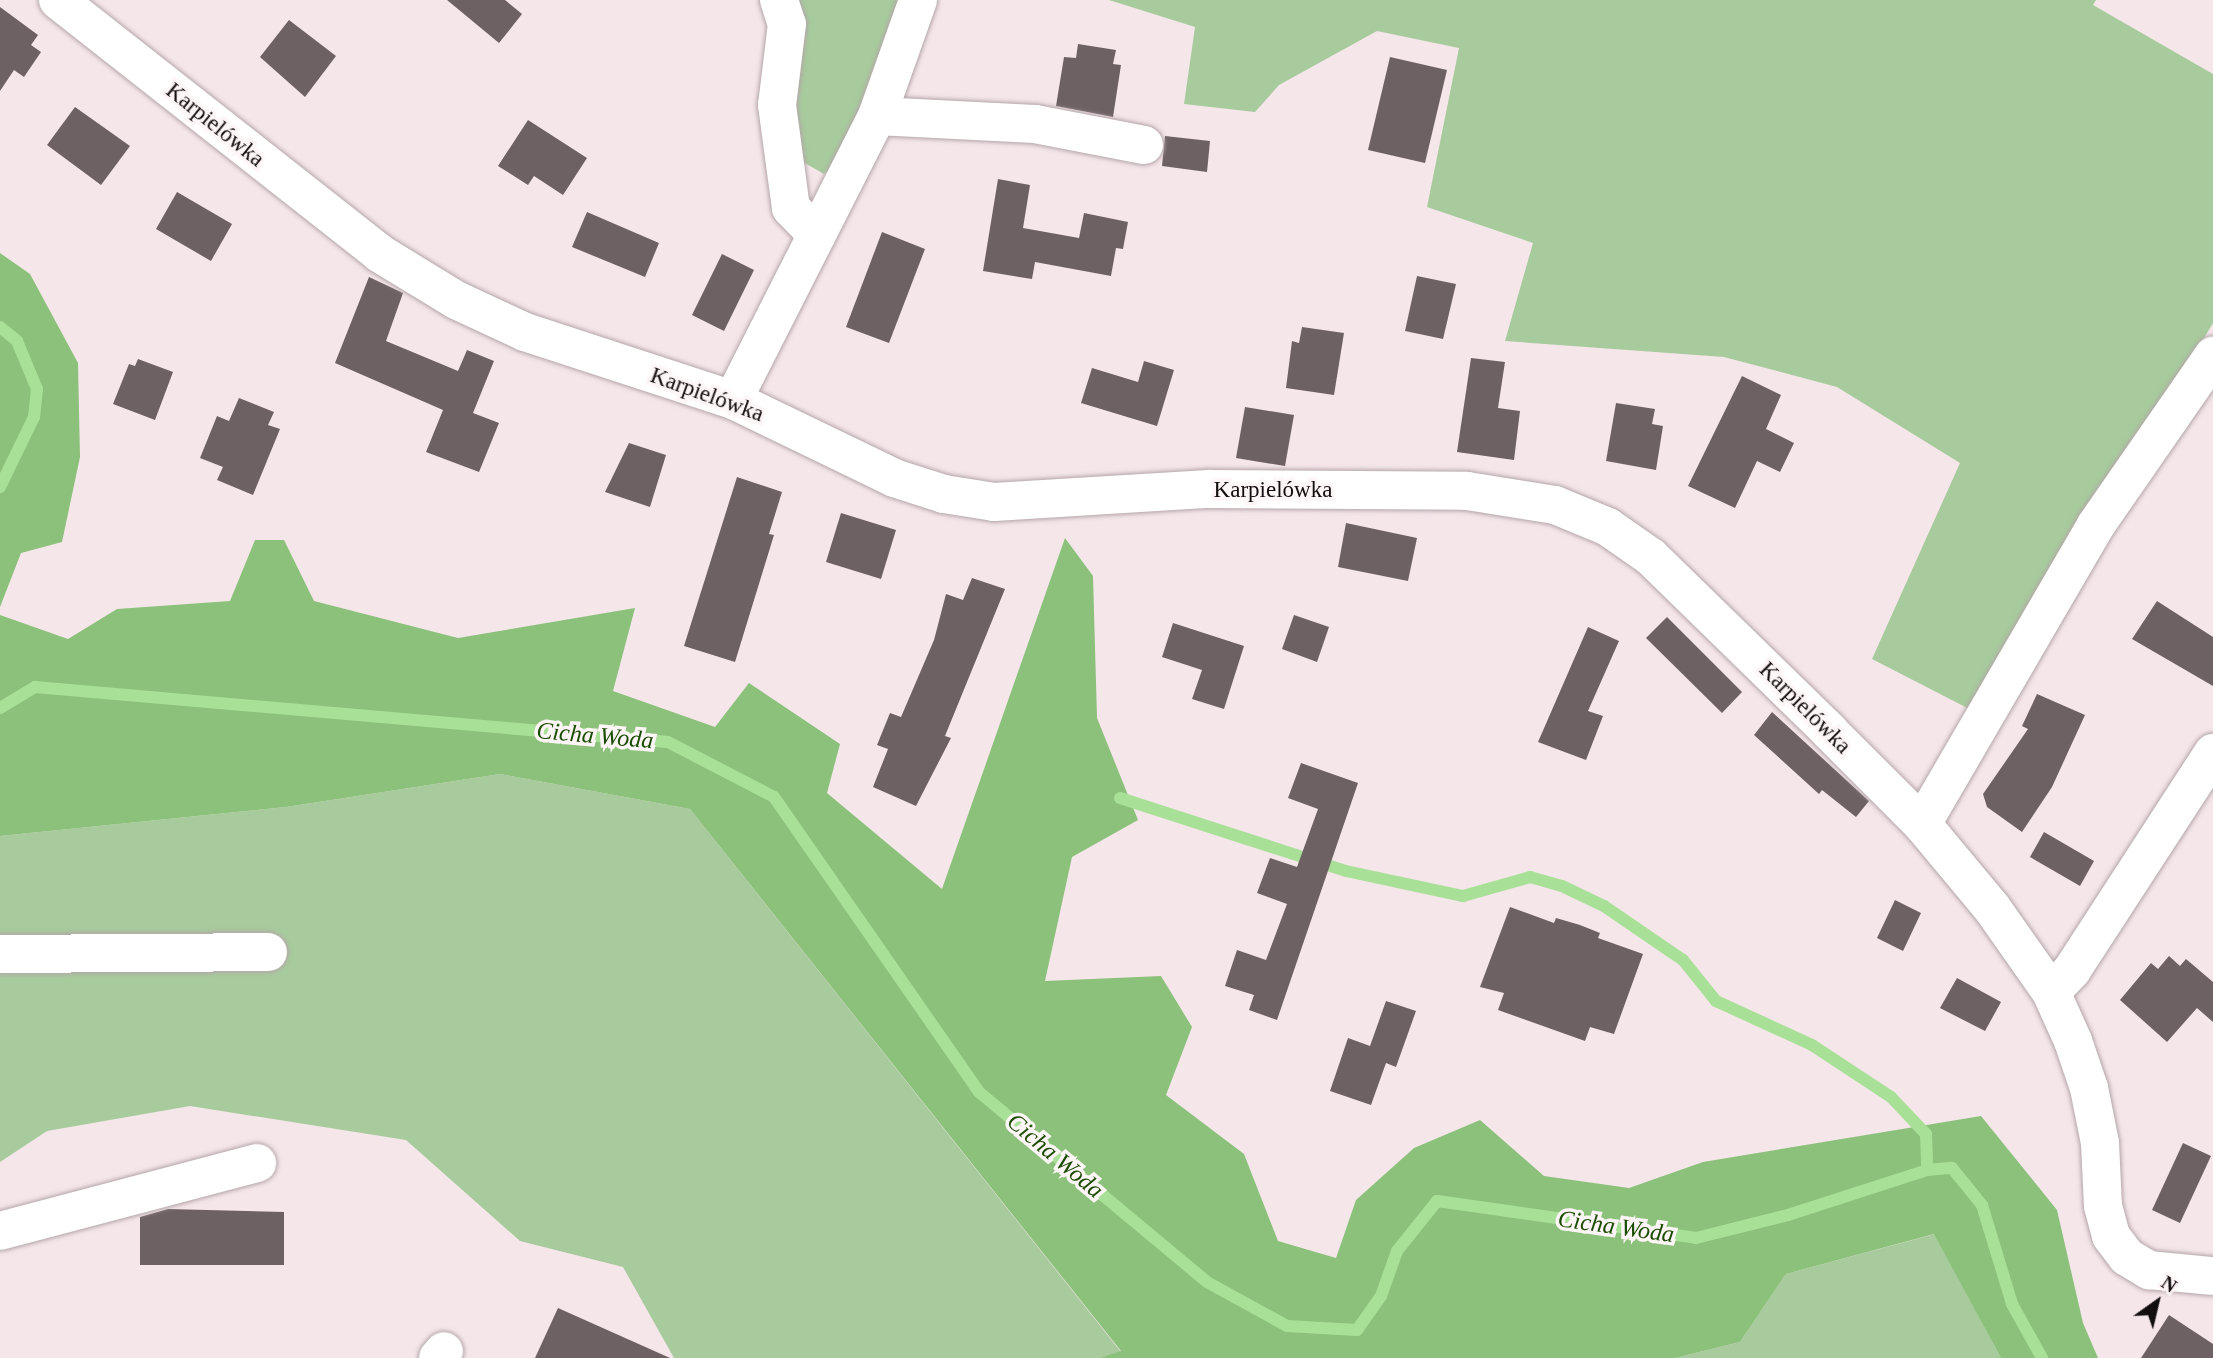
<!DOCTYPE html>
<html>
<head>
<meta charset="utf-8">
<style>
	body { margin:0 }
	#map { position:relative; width:2213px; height:1358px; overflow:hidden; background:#f5e6ea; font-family:Georgia,serif }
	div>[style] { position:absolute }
	.green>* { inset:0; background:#a7cb9c }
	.forest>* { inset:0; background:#8bc17a }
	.stream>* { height:12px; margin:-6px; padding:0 6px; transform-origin:6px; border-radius:6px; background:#a9e098 }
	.building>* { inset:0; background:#6e6164 }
	.roads { filter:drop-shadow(0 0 2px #b4a6a9) drop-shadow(0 0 2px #b4a6a9) }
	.minor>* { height:38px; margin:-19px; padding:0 19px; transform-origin:19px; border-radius:19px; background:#fff }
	span { translate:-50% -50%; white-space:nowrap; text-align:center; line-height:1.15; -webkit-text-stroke:7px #fef5f7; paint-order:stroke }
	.street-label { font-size:23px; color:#120d0f }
	.water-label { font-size:24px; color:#1a4d01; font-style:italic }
	.north { position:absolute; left:2122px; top:1267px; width:70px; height:70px; -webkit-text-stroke:5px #fef5f7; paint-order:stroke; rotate:34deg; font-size:19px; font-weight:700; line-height:28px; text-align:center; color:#120d0f }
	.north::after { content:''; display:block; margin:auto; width:24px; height:32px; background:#120d0f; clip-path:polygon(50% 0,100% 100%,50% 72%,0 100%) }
</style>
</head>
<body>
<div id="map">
	<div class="green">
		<div style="clip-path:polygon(791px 0,898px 0,845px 154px,824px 174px,803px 162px,797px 136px)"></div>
		<div style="clip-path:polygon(1109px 0,2096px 0,2093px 5px,2213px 74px,2213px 323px,1979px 714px,1872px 659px,1960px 463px,1837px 387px,1724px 357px,1505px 341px,1533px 243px,1427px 207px,1459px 48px,1377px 31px,1279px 85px,1255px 112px,1184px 104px,1195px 27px)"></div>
		<div style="clip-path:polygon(500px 774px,690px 809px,1121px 1352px,1100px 1358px,674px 1358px,623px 1267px,520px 1241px,406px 1140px,190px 1106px,47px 1131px,0 1162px,0 836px,286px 807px)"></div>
		<div style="clip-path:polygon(1935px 1234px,2001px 1358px,1675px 1358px,1740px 1342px,1786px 1274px)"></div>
	</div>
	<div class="forest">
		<div style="clip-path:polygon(0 253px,30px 274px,78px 363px,80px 457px,62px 542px,21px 553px,0 607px)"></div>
		<div style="clip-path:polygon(1065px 538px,1093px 576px,1097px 718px,1138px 820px,1072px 857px,1045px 981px,1161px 976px,1192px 1027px,1166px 1095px,1244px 1154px,1278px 1241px,1336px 1258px,1356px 1200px,1414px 1148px,1480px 1120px,1544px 1176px,1629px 1188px,1703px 1162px,1981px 1116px,2057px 1210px,2083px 1323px,2098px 1358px,2001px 1358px,1934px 1234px,1786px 1274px,1740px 1342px,1675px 1358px,1100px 1358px,1121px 1351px,690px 809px,500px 774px,286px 807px,0 836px,0 615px,68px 639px,117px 609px,230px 601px,255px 540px,284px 540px,314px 601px,458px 638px,635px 608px,613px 691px,715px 727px,749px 683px,840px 744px,827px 793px,942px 889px)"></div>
	</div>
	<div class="stream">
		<div style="left:0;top:327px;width:22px;rotate:39deg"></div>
		<div style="left:17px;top:341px;width:52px;rotate:67.4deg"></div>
		<div style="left:37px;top:389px;width:28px;rotate:96deg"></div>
		<div style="left:34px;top:417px;width:78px;rotate:115.9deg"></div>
		<div style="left:0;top:708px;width:41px;rotate:-31deg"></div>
		<div style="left:35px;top:687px;width:635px;rotate:4.97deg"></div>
		<div style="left:668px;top:742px;width:119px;rotate:27.4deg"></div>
		<div style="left:774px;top:797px;width:359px;rotate:55.2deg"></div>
		<div style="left:979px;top:1092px;width:297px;rotate:39.8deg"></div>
		<div style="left:1207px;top:1282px;width:91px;rotate:28.8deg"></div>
		<div style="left:1287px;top:1326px;width:70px;rotate:3.3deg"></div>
		<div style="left:1357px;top:1330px;width:42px;rotate:-54.8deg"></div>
		<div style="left:1381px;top:1296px;width:48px;rotate:-70.4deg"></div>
		<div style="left:1397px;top:1251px;width:64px;rotate:-51.3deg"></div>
		<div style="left:1437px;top:1201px;width:262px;rotate:8.1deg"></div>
		<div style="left:1696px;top:1238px;width:95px;rotate:-14deg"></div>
		<div style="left:1788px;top:1215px;width:146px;rotate:-17.9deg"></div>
		<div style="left:1927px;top:1170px;width:25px;rotate:-5deg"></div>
		<div style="left:1952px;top:1168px;width:48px;rotate:51deg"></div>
		<div style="left:1982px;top:1205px;width:103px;rotate:73.1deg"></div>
		<div style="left:2012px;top:1304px;width:62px;rotate:60.9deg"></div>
		<div style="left:1120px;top:798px;width:237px;rotate:17.9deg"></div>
		<div style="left:1346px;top:871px;width:120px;rotate:12.1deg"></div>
		<div style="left:1463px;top:896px;width:70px;rotate:-15.8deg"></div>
		<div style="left:1530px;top:877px;width:33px;rotate:16deg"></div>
		<div style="left:1562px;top:886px;width:47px;rotate:25.5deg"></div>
		<div style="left:1604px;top:906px;width:96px;rotate:34.4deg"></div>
		<div style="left:1683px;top:960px;width:53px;rotate:51.2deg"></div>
		<div style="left:1716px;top:1001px;width:106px;rotate:24.6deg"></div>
		<div style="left:1812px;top:1045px;width:95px;rotate:33.4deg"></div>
		<div style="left:1891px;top:1097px;width:51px;rotate:46.6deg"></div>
		<div style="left:1926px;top:1134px;width:36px;rotate:88deg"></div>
	</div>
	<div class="building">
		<div style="clip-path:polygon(447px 0,505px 0,522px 14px,499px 43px)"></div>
		<div style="clip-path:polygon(0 7px,38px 35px,31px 45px,41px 52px,24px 77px,14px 70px,0 91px)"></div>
		<div style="clip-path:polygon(289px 20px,336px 56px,305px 97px,260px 57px)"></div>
		<div style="clip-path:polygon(1078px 44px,1116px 50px,1113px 64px,1121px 65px,1113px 117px,1056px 106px,1064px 57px,1076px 58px)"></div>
		<div style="clip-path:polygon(1390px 57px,1447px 70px,1425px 163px,1368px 150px)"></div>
		<div style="clip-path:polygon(75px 107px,130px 146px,101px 185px,47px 145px)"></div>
		<div style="clip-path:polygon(528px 120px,587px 158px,563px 195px,534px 176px,528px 185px,498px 166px)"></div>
		<div style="clip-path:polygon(1165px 136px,1210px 141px,1207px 172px,1162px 166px)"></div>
		<div style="clip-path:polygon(998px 179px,1030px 185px,1023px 228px,1079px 238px,1084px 213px,1128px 222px,1123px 249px,1116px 248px,1111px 276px,1035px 262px,1032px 279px,983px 271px)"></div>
		<div style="clip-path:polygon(177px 192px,232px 224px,211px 261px,156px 229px)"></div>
		<div style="clip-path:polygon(587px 212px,659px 243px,645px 277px,572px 247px)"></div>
		<div style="clip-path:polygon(882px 232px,925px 249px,889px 343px,846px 327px)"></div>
		<div style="clip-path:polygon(722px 254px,754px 270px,724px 331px,692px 315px)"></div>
		<div style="clip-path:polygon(1417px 276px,1456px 284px,1443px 339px,1405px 331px)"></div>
		<div style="clip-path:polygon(369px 277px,403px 293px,386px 341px,458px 371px,467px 350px,494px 361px,473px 413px,499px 423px,479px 472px,426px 452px,443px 410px,335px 363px)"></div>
		<div style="clip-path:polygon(1302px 327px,1344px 333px,1334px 395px,1286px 388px,1292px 341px,1299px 343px)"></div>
		<div style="clip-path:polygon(1471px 358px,1505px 362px,1498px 408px,1520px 411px,1514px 460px,1457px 452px)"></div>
		<div style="clip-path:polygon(138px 359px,173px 372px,155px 420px,113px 404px,129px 364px,135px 366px)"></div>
		<div style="clip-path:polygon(1144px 361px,1174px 370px,1157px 426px,1081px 403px,1092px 368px,1138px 382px)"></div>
		<div style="clip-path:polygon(1742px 376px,1781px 395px,1766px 429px,1794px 443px,1780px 472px,1757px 461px,1735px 508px,1688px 486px)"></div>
		<div style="clip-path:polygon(239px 398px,274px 412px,268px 425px,280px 429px,253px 495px,217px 480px,223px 467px,200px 458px,217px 416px,229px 421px)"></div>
		<div style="clip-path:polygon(1616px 403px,1655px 409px,1652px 424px,1663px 426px,1656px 470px,1606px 461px)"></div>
		<div style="clip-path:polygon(1245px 407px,1294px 415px,1285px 466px,1236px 458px)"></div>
		<div style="clip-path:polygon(629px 443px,666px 455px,650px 507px,605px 492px)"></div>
		<div style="clip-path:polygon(737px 477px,782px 492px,769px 534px,774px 535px,735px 662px,684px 646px)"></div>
		<div style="clip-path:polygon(841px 513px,896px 530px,881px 579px,826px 562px)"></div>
		<div style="clip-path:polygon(1346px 523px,1417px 538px,1408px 581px,1338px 567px)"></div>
		<div style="clip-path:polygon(972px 578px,1005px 589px,945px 736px,951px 738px,916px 806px,873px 787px,888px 749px,877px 745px,890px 713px,901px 717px,934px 640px,946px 594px,963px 600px)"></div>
		<div style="clip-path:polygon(2157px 601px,2213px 637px,2213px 686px,2132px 639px)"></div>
		<div style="clip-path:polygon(1294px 615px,1329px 627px,1317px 662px,1282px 649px)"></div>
		<div style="clip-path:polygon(1667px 617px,1742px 692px,1722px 713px,1646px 638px)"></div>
		<div style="clip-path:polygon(1173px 623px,1244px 646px,1224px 709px,1192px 699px,1202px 670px,1162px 657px)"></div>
		<div style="clip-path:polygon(1588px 627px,1619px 641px,1588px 711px,1603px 716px,1586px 760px,1538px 742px)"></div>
		<div style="clip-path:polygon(2037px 694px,2085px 715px,2052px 787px,2022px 832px,1987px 807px,1983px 794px,2028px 729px,2022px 726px)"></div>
		<div style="clip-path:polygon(1772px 712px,1869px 801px,1856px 817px,1822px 790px,1819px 794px,1754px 735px)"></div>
		<div style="clip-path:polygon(1301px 763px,1358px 783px,1277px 1020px,1249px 1010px,1254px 995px,1225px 986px,1237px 950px,1266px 960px,1287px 904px,1257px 893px,1270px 858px,1297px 867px,1318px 809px,1288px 798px)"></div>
		<div style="clip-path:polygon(2044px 832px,2094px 861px,2080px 886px,2030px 857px)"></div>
		<div style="clip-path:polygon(1895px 900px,1921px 913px,1903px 951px,1877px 938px)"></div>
		<div style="clip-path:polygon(1510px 907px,1554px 923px,1556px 918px,1580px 925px,1600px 933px,1598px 938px,1643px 954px,1614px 1034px,1590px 1027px,1585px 1041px,1498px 1010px,1504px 993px,1480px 987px)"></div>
		<div style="clip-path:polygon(2169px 956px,2180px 966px,2186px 959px,2213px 982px,2213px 1022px,2197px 1008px,2167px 1042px,2120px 1000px,2151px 963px,2158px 969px)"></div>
		<div style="clip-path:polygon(1957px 978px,2001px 1002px,1985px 1031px,1940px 1008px)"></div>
		<div style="clip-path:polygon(1386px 1001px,1416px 1011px,1396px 1067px,1386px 1063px,1371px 1105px,1330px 1091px,1348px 1038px,1370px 1046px)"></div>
		<div style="clip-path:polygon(2183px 1143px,2211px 1156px,2180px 1223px,2152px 1210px)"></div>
		<div style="clip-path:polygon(168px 1209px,284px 1212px,284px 1265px,140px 1265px,140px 1217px)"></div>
		<div style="clip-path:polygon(558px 1308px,670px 1358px,535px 1358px)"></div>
		<div style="clip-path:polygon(2169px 1315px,2213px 1344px,2213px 1358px,2141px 1358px)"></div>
	</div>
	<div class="roads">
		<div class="minor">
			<div style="left:58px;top:0;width:409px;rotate:38.2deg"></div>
			<div style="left:379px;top:253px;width:90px;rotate:31.4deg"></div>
			<div style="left:456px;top:300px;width:76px;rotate:24.9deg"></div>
			<div style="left:525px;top:332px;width:219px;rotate:18.1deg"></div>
			<div style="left:733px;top:400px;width:179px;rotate:25.8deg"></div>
			<div style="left:894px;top:478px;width:52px;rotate:17.7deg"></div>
			<div style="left:944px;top:494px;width:51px;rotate:9.1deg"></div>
			<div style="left:994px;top:502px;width:215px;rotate:-3.5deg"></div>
			<div style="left:1209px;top:489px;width:258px;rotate:0.4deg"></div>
			<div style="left:1467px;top:491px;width:89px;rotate:9deg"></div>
			<div style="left:1555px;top:505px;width:57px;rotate:22.5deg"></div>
			<div style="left:1608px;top:527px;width:52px;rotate:34.9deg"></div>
			<div style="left:1651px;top:557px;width:249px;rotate:44.3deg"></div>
			<div style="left:1829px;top:731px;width:132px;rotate:45deg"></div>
			<div style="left:1922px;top:824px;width:109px;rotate:50.2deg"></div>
			<div style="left:1992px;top:908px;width:103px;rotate:54.9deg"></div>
			<div style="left:2051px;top:992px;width:54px;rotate:65.8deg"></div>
			<div style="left:2073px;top:1041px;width:50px;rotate:71.2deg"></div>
			<div style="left:2089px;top:1088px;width:56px;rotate:78.7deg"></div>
			<div style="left:2100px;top:1143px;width:63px;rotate:87.3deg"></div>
			<div style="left:2103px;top:1206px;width:31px;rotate:75deg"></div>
			<div style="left:2111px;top:1236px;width:26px;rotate:53deg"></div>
			<div style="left:2127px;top:1257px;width:26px;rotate:31deg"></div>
			<div style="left:2149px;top:1270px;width:64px;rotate:5.4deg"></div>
			<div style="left:779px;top:0;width:25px;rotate:72deg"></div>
			<div style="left:787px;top:24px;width:82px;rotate:97deg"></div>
			<div style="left:777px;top:105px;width:104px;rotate:82.3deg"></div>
			<div style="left:791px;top:208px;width:37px;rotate:46deg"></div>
			<div style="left:877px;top:116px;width:158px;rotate:2.9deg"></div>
			<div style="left:1035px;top:124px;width:111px;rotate:10.9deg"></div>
			<div style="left:733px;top:400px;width:318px;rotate:-63.1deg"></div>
			<div style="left:877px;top:116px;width:123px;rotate:-70.5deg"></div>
			<div style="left:1922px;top:824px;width:346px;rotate:-59.8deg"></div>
			<div style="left:2096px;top:525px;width:206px;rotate:-55.3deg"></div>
			<div style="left:0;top:954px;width:268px;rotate:-0.4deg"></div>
			<div style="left:2051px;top:992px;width:30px;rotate:-46deg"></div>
			<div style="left:2072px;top:970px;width:259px;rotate:-57deg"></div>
			<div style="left:0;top:1231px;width:266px;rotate:-14.8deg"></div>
			<div style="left:438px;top:1358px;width:9px;rotate:-49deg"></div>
		</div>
	</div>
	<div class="street-label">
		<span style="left:215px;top:125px;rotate:39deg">Karpielówka</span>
		<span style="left:707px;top:395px;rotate:20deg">Karpielówka</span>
		<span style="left:1273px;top:490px">Karpielówka</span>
		<span style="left:1805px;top:708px;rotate:45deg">Karpielówka</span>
	</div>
	<div class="water-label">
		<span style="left:595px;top:736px;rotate:5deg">Cicha Woda</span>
		<span style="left:1055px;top:1156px;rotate:40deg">Cicha Woda</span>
		<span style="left:1616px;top:1227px;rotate:8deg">Cicha Woda</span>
	</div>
	<div class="north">N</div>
</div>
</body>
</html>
